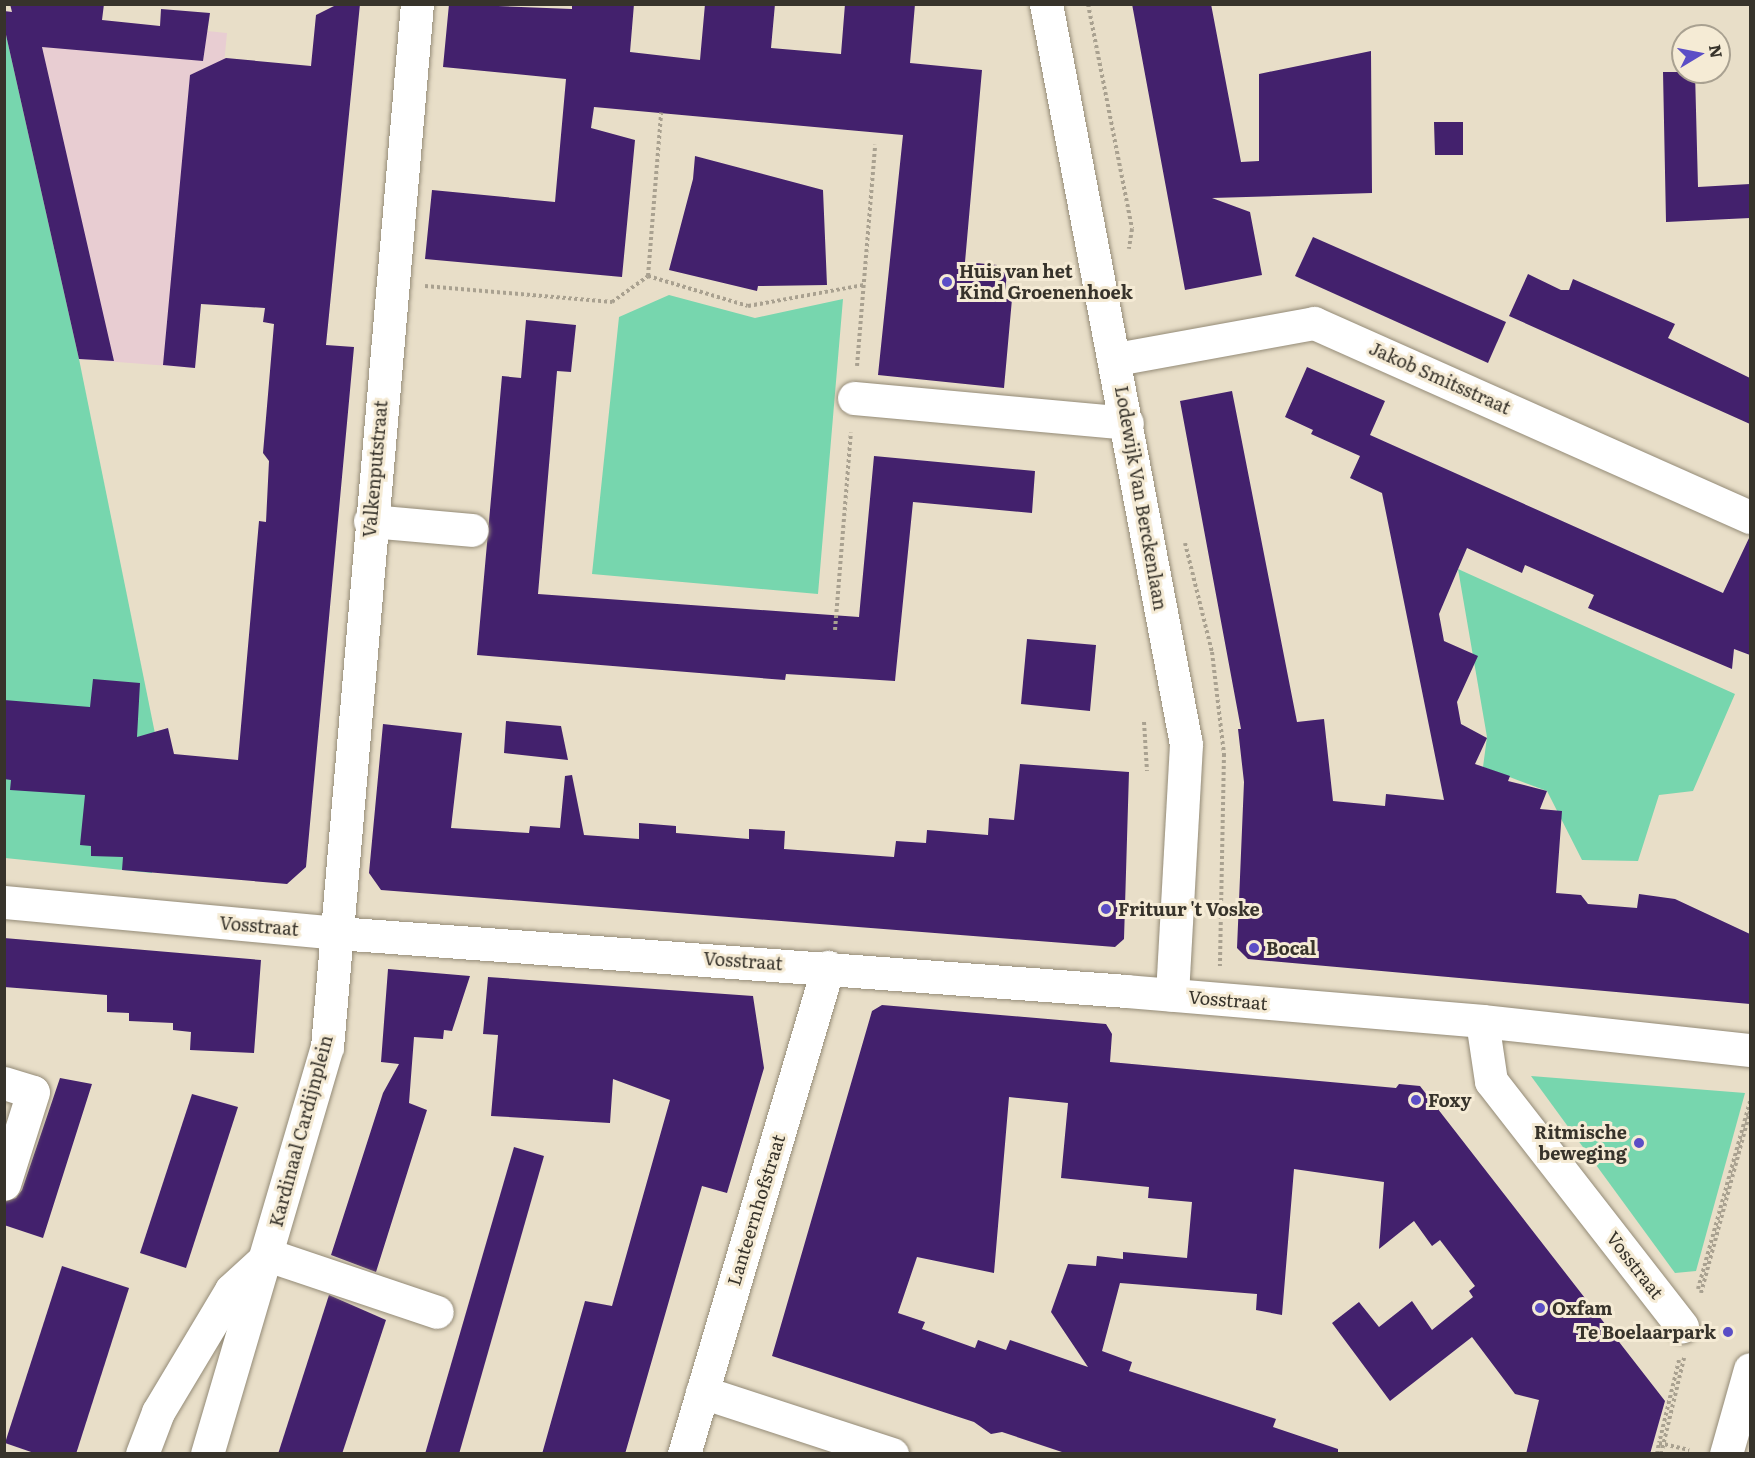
<!DOCTYPE html>
<html>
<head>
<meta charset="utf-8">
<style>
	body { margin:0 }
	#map { position:relative; width:1755px; height:1458px; overflow:hidden; background:#e8dec8; font-family:Literata,serif }
	div>[style] { position:absolute }
	.industrial>* { inset:0; background:#e8cdd2 }
	.green>* { inset:0; background:#77d6ae }
	.building>* { inset:0; background:#43216d }
	.path>* { height:4px; margin-top:-2px; transform-origin:0; background:repeating-linear-gradient(90deg,#a9a190 0 3px,transparent 0 6px) }
	.roads { filter:drop-shadow(0 0 2px #948b77) drop-shadow(0 0 2px #948b77) }
	.minor>* { height:33px; margin:-16.5px; padding:0 16.5px; transform-origin:16.5px; border-radius:16.5px; background:#fff }
	.dots>* { width:16px; height:16px; translate:-50% -50%; box-sizing:border-box; border:3px solid #f5ebd5; border-radius:50% }
	span { translate:-50% -50%; white-space:nowrap; text-align:center; line-height:1.15; -webkit-text-stroke:6px #f5ebd5; paint-order:stroke }
	.poi-label { font-size:18px; color:#37332b; font-weight:700 }
	.left { translate:0 -50%; text-align:left }
	.right { translate:-100% -50%; text-align:right }
	.street-label { font-size:18px; color:#37332b }
	.frame { position:absolute; inset:0; border:6px solid #37332b; pointer-events:none }
	.north { position:absolute; left:1671px; top:24px; width:60px; height:60px; box-sizing:border-box; background:#f5ebd5; border:2px solid #a9a191; border-radius:50%; rotate:80deg; font-size:16px; font-weight:700; line-height:24px; text-align:center; color:#37332b }
	.north::after { content:''; display:block; margin:auto; width:21px; height:27px; background:#5b4ec6; clip-path:polygon(50% 0,100% 100%,50% 72%,0 100%) }
</style>
</head>
<body>
<div id="map">
	<div class="industrial">
		<div style="clip-path:polygon(4px 11px,227px 33px,195px 368px,79px 359px,5px 26px)"></div>
	</div>
	<div class="green">
		<div style="clip-path:polygon(4px 26px,79px 359px,161px 763px,152px 873px,5px 858px)"></div>
		<div style="clip-path:polygon(669px 295px,755px 318px,843px 299px,818px 594px,592px 574px,619px 317px)"></div>
		<div style="clip-path:polygon(1458px 569px,1735px 694px,1693px 791px,1659px 795px,1638px 861px,1582px 860px,1547px 791px,1483px 767px,1487px 737px)"></div>
		<div style="clip-path:polygon(1531px 1076px,1745px 1093px,1696px 1271px,1675px 1273px)"></div>
	</div>
	<div class="building">
		<div style="clip-path:polygon(10px 4px,104px 4px,102px 20px,160px 26px,161px 9px,210px 13px,203px 61px,42px 47px,114px 361px,79px 359px,4px 26px,4px 11px,12px 12px)"></div>
		<div style="clip-path:polygon(338px 4px,360px 4px,326px 345px,354px 347px,306px 867px,287px 884px,122px 870px,123px 857px,91px 856px,91px 846px,80px 845px,85px 795px,10px 790px,11px 780px,4px 779px,4px 700px,90px 707px,93px 679px,140px 683px,137px 737px,168px 728px,174px 754px,238px 760px,259px 521px,266px 522px,269px 461px,263px 453px,274px 324px,263px 322px,265px 308px,201px 304px,195px 368px,163px 365px,190px 75px,226px 58px,311px 66px,316px 15px)"></div>
		<div style="clip-path:polygon(449px 4px,572px 9px,572px 4px,634px 4px,630px 52px,700px 60px,705px 4px,775px 4px,771px 48px,841px 54px,845px 4px,915px 4px,910px 63px,982px 70px,965px 262px,1008px 266px,1004px 299px,1012px 299px,1004px 388px,878px 375px,903px 135px,594px 107px,591px 128px,635px 140px,622px 277px,425px 259px,432px 190px,555px 202px,566px 79px,443px 67px)"></div>
		<div style="clip-path:polygon(1132px 4px,1211px 4px,1241px 162px,1259px 161px,1259px 74px,1371px 51px,1372px 193px,1212px 198px,1250px 212px,1262px 275px,1185px 290px)"></div>
		<div style="clip-path:polygon(1663px 72px,1695px 72px,1698px 187px,1750px 184px,1750px 218px,1666px 222px)"></div>
		<div style="clip-path:polygon(1434px 122px,1463px 122px,1463px 155px,1435px 155px)"></div>
		<div style="clip-path:polygon(695px 156px,823px 190px,827px 285px,758px 286px,757px 291px,669px 270px,693px 179px)"></div>
		<div style="clip-path:polygon(1313px 237px,1506px 322px,1488px 363px,1295px 276px)"></div>
		<div style="clip-path:polygon(1528px 274px,1561px 290px,1569px 290px,1573px 279px,1675px 324px,1668px 338px,1750px 378px,1750px 424px,1509px 316px)"></div>
		<div style="clip-path:polygon(526px 320px,576px 325px,571px 372px,557px 371px,538px 594px,859px 617px,874px 456px,1035px 471px,1032px 513px,913px 502px,895px 681px,786px 674px,785px 680px,477px 655px,502px 376px,521px 378px)"></div>
		<div style="clip-path:polygon(1307px 367px,1385px 401px,1370px 435px,1723px 593px,1750px 536px,1750px 655px,1734px 649px,1732px 669px,1588px 608px,1594px 595px,1525px 565px,1522px 573px,1467px 548px,1439px 614px,1444px 641px,1478px 656px,1457px 702px,1461px 724px,1487px 738px,1475px 764px,1510px 776px,1508px 781px,1547px 791px,1540px 809px,1562px 811px,1556px 893px,1581px 895px,1588px 904px,1637px 908px,1639px 894px,1675px 899px,1750px 934px,1750px 1004px,1248px 959px,1237px 948px,1244px 782px,1238px 729px,1241px 729px,1180px 401px,1232px 391px,1297px 722px,1324px 719px,1333px 801px,1385px 806px,1386px 794px,1444px 800px,1382px 493px,1350px 478px,1360px 456px,1311px 434px,1313px 430px,1285px 417px)"></div>
		<div style="clip-path:polygon(1027px 639px,1096px 645px,1090px 711px,1021px 704px)"></div>
		<div style="clip-path:polygon(506px 721px,561px 726px,568px 760px,504px 753px)"></div>
		<div style="clip-path:polygon(383px 724px,462px 733px,451px 828px,529px 833px,530px 826px,560px 828px,565px 776px,572px 775px,584px 835px,639px 839px,639px 823px,676px 826px,676px 833px,749px 839px,749px 829px,785px 831px,784px 849px,894px 857px,896px 841px,926px 843px,927px 830px,988px 835px,989px 818px,1014px 820px,1020px 764px,1129px 772px,1124px 939px,1115px 947px,381px 890px,369px 873px)"></div>
		<div style="clip-path:polygon(4px 938px,261px 960px,254px 1053px,190px 1050px,191px 1032px,173px 1030px,173px 1023px,129px 1021px,129px 1013px,107px 1012px,107px 995px,4px 987px)"></div>
		<div style="clip-path:polygon(388px 969px,470px 976px,452px 1031px,444px 1030px,443px 1039px,414px 1037px,409px 1103px,427px 1110px,376px 1272px,331px 1255px,383px 1093px,399px 1064px,381px 1062px)"></div>
		<div style="clip-path:polygon(488px 977px,753px 996px,764px 1068px,727px 1193px,702px 1186px,625px 1454px,542px 1454px,585px 1301px,612px 1306px,670px 1100px,613px 1079px,610px 1123px,491px 1116px,498px 1035px,483px 1034px)"></div>
		<div style="clip-path:polygon(evenodd,882px 1005px,1106px 1024px,1112px 1034px,1110px 1062px,1396px 1088px,1399px 1084px,1420px 1086px,1665px 1401px,1650px 1454px,1526px 1454px,1539px 1400px,1515px 1394px,1472px 1337px,1390px 1401px,1332px 1323px,1359px 1302px,1379px 1327px,1412px 1301px,1432px 1330px,1473px 1297px,1469px 1291px,1475px 1286px,1440px 1240px,1432px 1246px,1414px 1221px,1379px 1249px,1384px 1182px,1294px 1169px,1282px 1315px,1256px 1310px,1257px 1294px,1120px 1283px,1102px 1351px,1132px 1362px,1129px 1371px,1276px 1419px,1273px 1427px,1338px 1449px,1338px 1454px,1068px 1454px,1002px 1432px,991px 1434px,974px 1422px,772px 1356px,872px 1011px,882px 1005px,1009px 1097px,1068px 1103px,1061px 1178px,1149px 1187px,1148px 1198px,1192px 1202px,1187px 1258px,1123px 1252px,1123px 1259px,1097px 1256px,1096px 1266px,1068px 1264px,1051px 1312px,1088px 1367px,1010px 1340px,1006px 1350px,978px 1340px,975px 1348px,922px 1329px,925px 1322px,898px 1313px,917px 1257px,994px 1273px,1009px 1097px)"></div>
		<div style="clip-path:polygon(60px 1078px,92px 1084px,43px 1238px,4px 1225px,4px 1202px,16px 1198px,22px 1190px)"></div>
		<div style="clip-path:polygon(192px 1094px,238px 1107px,186px 1268px,140px 1253px)"></div>
		<div style="clip-path:polygon(514px 1147px,544px 1156px,459px 1454px,425px 1454px)"></div>
		<div style="clip-path:polygon(62px 1266px,129px 1288px,76px 1454px,37px 1454px,5px 1443px)"></div>
		<div style="clip-path:polygon(329px 1295px,386px 1320px,342px 1454px,278px 1454px)"></div>
	</div>
	<div class="path">
		<div style="left:1088px;top:4px;width:229px;rotate:78.9deg"></div>
		<div style="left:1132px;top:229px;width:20px;rotate:99deg"></div>
		<div style="left:648px;top:276px;width:104px;rotate:16.7deg"></div>
		<div style="left:748px;top:306px;width:118px;rotate:-10.3deg"></div>
		<div style="left:425px;top:286px;width:188px;rotate:4.9deg"></div>
		<div style="left:612px;top:302px;width:44px;rotate:-35.8deg"></div>
		<div style="left:648px;top:276px;width:164px;rotate:-85.4deg"></div>
		<div style="left:857px;top:366px;width:222px;rotate:-85.3deg"></div>
		<div style="left:1185px;top:543px;width:112px;rotate:76.1deg"></div>
		<div style="left:1212px;top:652px;width:103px;rotate:83.3deg"></div>
		<div style="left:1224px;top:754px;width:212px;rotate:91.1deg"></div>
		<div style="left:835px;top:630px;width:198px;rotate:-85.4deg"></div>
		<div style="left:1144px;top:722px;width:49px;rotate:86.5deg"></div>
		<div style="left:1698px;top:1289px;width:195px;rotate:-74.5deg"></div>
		<div style="left:1701px;top:1293px;width:188px;rotate:-74.9deg"></div>
		<div style="left:1679px;top:1360px;width:85px;rotate:103.5deg"></div>
		<div style="left:1659px;top:1443px;width:31px;rotate:13deg"></div>
		<div style="left:1657px;top:1454px;width:11px;rotate:-80deg"></div>
		<div style="left:1661px;top:1454px;width:99px;rotate:-76.5deg"></div>
	</div>
	<div class="roads">
		<div class="minor">
			<div style="left:1046px;top:4px;width:753px;rotate:79.29deg"></div>
			<div style="left:1186px;top:744px;width:251px;rotate:93.2deg"></div>
			<div style="left:1116px;top:359px;width:201px;rotate:-10.3deg"></div>
			<div style="left:1314px;top:323px;width:477px;rotate:24deg"></div>
			<div style="left:854px;top:398px;width:274px;rotate:5.2deg"></div>
			<div style="left:370px;top:521px;width:102px;rotate:5deg"></div>
			<div style="left:4px;top:902px;width:334px;rotate:5.3deg"></div>
			<div style="left:337px;top:933px;width:791px;rotate:4.2deg"></div>
			<div style="left:1126px;top:991px;width:357px;rotate:4.8deg"></div>
			<div style="left:1482px;top:1021px;width:270px;rotate:6.2deg"></div>
			<div style="left:1482px;top:1021px;width:61px;rotate:81.5deg"></div>
			<div style="left:1491px;top:1081px;width:311px;rotate:52.1deg"></div>
			<div style="left:4px;top:1083px;width:30px;rotate:17deg"></div>
			<div style="left:33px;top:1092px;width:96px;rotate:107.5deg"></div>
			<div style="left:268px;top:1255px;width:178px;rotate:18.6deg"></div>
			<div style="left:702px;top:1392px;width:200px;rotate:18.1deg"></div>
			<div style="left:142px;top:1454px;width:45px;rotate:-69.1deg"></div>
			<div style="left:158px;top:1412px;width:142px;rotate:-59.1deg"></div>
			<div style="left:231px;top:1290px;width:49px;rotate:-42.5deg"></div>
			<div style="left:207px;top:1454px;width:424px;rotate:-73.6deg"></div>
			<div style="left:327px;top:1047px;width:1047px;rotate:-85.07deg"></div>
			<div style="left:684px;top:1454px;width:508px;rotate:-73.53deg"></div>
			<div style="left:1726px;top:1454px;width:88px;rotate:-74.2deg"></div>
		</div>
	</div>
	<div class="dots">
		<div style="left:947px;top:282px;background:#5b4ec6"></div>
		<div style="left:1106px;top:909px;background:#5b4ec6"></div>
		<div style="left:1254px;top:948px;background:#5b4ec6"></div>
		<div style="left:1416px;top:1100px;background:#5b4ec6"></div>
		<div style="left:1639px;top:1143px;background:#5b4ec6"></div>
		<div style="left:1540px;top:1308px;background:#5b4ec6"></div>
		<div style="left:1728px;top:1332px;background:#5b4ec6"></div>
	</div>
	<div class="poi-label">
		<span class="left" style="left:959px;top:282px">Huis van het<br>Kind Groenenhoek</span>
		<span class="left" style="left:1118px;top:909px">Frituur 't Voske</span>
		<span class="left" style="left:1266px;top:948px">Bocal</span>
		<span class="left" style="left:1428px;top:1100px">Foxy</span>
		<span class="right" style="left:1627px;top:1143px">Ritmische<br>beweging</span>
		<span class="left" style="left:1552px;top:1308px">Oxfam</span>
		<span class="right" style="left:1716px;top:1332px">Te Boelaarpark</span>
	</div>
	<div class="street-label">
		<span style="left:1440px;top:378px;rotate:24deg">Jakob Smitsstraat</span>
		<span style="left:375px;top:469px;rotate:-85deg">Valkenputstraat</span>
		<span style="left:1141px;top:498px;rotate:80deg">Lodewijk Van Berckenlaan</span>
		<span style="left:259px;top:926px;rotate:5deg">Vosstraat</span>
		<span style="left:743px;top:961px;rotate:4deg">Vosstraat</span>
		<span style="left:1228px;top:1000px;rotate:5deg">Vosstraat</span>
		<span style="left:301px;top:1131px;rotate:-75deg">Kardinaal Cardijnplein</span>
		<span style="left:756px;top:1210px;rotate:-73deg">Lanteernhofstraat</span>
		<span style="left:1635px;top:1265px;rotate:52deg">Vosstraat</span>
	</div>
	<div class="frame"></div>
	<div class="north">N</div>
</div>
</body>
</html>
